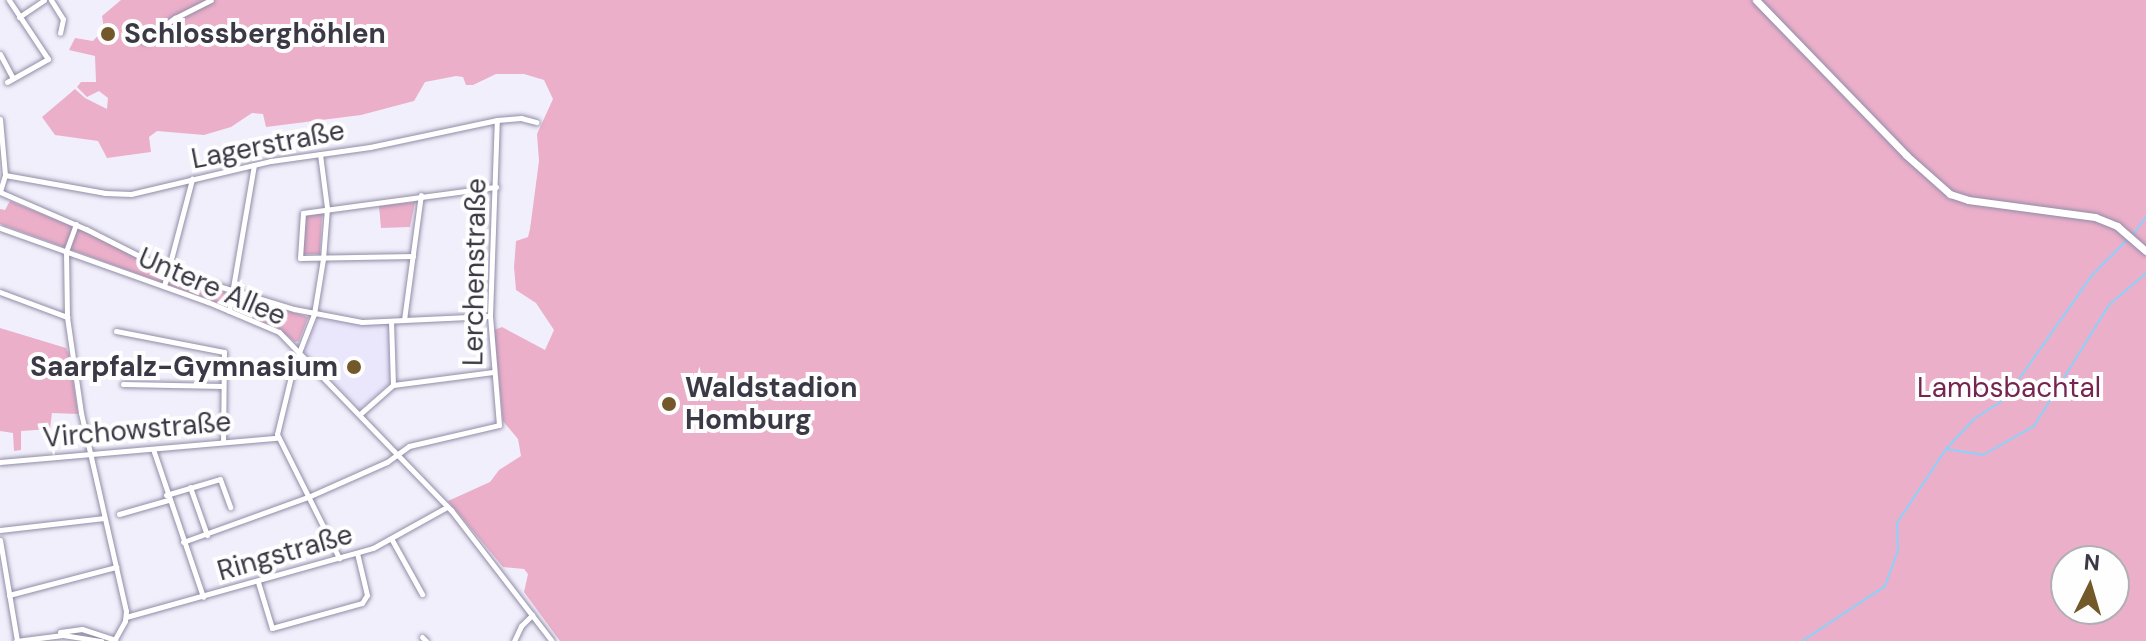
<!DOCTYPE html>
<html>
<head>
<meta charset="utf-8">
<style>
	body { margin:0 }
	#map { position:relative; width:2146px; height:641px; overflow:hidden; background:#f1effb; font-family:"DM Sans",sans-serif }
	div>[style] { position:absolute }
	.built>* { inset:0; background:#eae6fc }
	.green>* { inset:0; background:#ecafca }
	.stream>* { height:2px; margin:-1px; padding:0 1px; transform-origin:1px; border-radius:1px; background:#8bd2fb }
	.roads { filter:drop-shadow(0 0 2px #918ca7) drop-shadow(0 0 2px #918ca7) }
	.minor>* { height:5px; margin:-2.5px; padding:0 2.5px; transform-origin:2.5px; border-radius:2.5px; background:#fff }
	.major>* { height:7px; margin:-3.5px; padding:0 3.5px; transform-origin:3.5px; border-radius:3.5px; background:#fff }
	.dots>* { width:22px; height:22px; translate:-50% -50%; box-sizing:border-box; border:4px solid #fefefe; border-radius:50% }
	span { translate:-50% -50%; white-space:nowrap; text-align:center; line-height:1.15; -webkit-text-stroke:8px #fefefe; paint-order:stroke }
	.poi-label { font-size:28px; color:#3b3945; font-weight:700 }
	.left { translate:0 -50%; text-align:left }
	.right { translate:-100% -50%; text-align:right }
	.street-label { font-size:28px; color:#3b3945 }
	.park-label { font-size:28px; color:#752550 }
	.north { position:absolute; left:2050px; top:545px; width:80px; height:80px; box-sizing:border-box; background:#fefefe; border:2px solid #b0afb4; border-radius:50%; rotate:5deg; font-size:22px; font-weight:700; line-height:32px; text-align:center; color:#3b3945 }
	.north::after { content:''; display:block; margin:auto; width:28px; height:36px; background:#73582a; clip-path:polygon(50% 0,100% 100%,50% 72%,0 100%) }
</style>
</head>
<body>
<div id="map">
	<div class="built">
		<div style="clip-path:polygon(318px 318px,345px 323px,389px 324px,391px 382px,360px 409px,303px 352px)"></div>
	</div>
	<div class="green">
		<div style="clip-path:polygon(evenodd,121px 0,2146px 0,2146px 641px,560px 641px,524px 592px,528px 574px,524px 569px,503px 567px,448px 501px,490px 482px,499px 470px,521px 456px,518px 439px,503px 421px,494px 330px,502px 327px,545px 350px,554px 330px,536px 303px,516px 290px,514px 267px,516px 241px,528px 237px,530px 229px,539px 161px,537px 134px,553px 99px,544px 80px,524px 74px,496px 74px,473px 85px,466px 85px,463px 77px,456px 76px,425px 82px,414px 101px,361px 115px,266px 127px,263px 114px,252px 113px,231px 127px,204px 135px,157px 131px,149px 137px,151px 152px,107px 158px,98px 141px,55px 135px,42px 117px,75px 89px,85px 98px,107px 109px,108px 98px,99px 91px,87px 97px,77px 87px,81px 82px,96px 82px,95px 56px,69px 50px,75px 38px,93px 41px,104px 29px,102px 16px,121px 0,2066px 561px,2114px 561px,2114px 609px,2066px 609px,2066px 561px)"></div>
		<div style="clip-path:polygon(10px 201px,79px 229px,178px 278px,305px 316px,308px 318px,299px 341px,295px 342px,276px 327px,202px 297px,0 224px,0 209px,5px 210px)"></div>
		<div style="clip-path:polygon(415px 202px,410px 227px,381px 228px,379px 206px)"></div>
		<div style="clip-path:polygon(322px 212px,320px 254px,303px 254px,306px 215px)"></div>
		<div style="clip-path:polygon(0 328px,66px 348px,69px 354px,78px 414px,52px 413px,50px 429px,21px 431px,21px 450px,14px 451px,13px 433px,0 431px)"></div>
	</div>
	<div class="stream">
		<div style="left:2132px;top:236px;width:24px;rotate:-54deg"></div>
		<div style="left:1947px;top:448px;width:40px;rotate:-47deg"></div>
		<div style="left:1974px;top:419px;width:37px;rotate:-33deg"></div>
		<div style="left:2005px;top:399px;width:153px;rotate:-54.9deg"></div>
		<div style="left:2093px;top:274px;width:48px;rotate:-45deg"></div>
		<div style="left:1802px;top:641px;width:100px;rotate:-33.5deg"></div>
		<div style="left:1885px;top:586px;width:38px;rotate:-70deg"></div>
		<div style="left:1898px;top:550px;width:27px;rotate:-92deg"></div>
		<div style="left:1897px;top:523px;width:89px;rotate:-56.5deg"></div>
		<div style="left:1946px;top:449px;width:37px;rotate:9deg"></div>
		<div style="left:1983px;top:455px;width:59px;rotate:-29.6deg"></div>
		<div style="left:2034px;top:426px;width:142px;rotate:-58.2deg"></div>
		<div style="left:2109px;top:305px;width:49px;rotate:-40.9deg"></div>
	</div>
	<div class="roads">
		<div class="minor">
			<div style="left:51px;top:0;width:22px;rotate:58deg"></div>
			<div style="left:63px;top:19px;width:14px;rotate:102deg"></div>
			<div style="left:19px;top:17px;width:30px;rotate:-34deg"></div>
			<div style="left:144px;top:41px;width:39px;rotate:-37deg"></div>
			<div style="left:175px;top:18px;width:40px;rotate:-26.6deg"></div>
			<div style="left:0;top:54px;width:27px;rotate:62deg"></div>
			<div style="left:7px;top:82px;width:47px;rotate:-29.3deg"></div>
			<div style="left:48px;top:59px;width:71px;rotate:-123.5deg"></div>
			<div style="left:0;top:119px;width:56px;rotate:84.9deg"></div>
			<div style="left:5px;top:175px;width:17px;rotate:107deg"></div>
			<div style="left:320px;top:154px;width:54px;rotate:82.6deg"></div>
			<div style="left:327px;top:208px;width:51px;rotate:94.5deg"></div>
			<div style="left:323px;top:259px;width:56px;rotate:99.3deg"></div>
			<div style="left:314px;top:314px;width:58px;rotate:111.3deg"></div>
			<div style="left:293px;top:368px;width:68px;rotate:103.6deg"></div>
			<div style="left:277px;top:434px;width:139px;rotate:63.4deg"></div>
			<div style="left:5px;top:175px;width:102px;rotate:10.2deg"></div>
			<div style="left:105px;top:193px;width:26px;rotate:2deg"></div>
			<div style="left:131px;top:194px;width:144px;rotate:-13.3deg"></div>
			<div style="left:271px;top:161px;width:100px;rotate:-8deg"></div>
			<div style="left:370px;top:147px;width:130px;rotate:-12deg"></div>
			<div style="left:497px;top:120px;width:24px;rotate:-5deg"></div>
			<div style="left:521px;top:118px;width:16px;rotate:15deg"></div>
			<div style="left:0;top:192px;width:94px;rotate:23.3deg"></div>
			<div style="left:86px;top:229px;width:93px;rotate:26.8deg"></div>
			<div style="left:169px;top:271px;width:131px;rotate:16.9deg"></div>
			<div style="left:294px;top:309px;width:69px;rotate:10.8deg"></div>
			<div style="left:362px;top:322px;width:128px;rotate:-2.7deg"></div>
			<div style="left:76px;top:224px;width:30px;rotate:110deg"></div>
			<div style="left:66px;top:252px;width:65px;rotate:89.1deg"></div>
			<div style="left:67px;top:317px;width:97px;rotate:81.7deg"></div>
			<div style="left:81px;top:413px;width:203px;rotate:77.2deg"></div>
			<div style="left:126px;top:611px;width:10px;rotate:96deg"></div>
			<div style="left:125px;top:621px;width:23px;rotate:119deg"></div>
			<div style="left:0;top:228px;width:221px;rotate:19.6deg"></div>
			<div style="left:208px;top:302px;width:77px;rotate:22.9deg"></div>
			<div style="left:279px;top:332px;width:248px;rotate:46deg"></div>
			<div style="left:451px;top:510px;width:165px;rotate:52.4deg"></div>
			<div style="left:413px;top:256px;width:113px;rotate:179deg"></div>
			<div style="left:300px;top:258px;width:45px;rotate:-86.2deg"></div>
			<div style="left:303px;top:213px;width:195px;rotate:-7.7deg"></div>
			<div style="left:164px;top:286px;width:111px;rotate:-75.3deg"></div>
			<div style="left:0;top:292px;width:72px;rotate:20.5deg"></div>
			<div style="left:229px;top:311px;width:148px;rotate:-80.3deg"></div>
			<div style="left:404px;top:320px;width:126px;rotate:-82.3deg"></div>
			<div style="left:391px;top:321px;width:64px;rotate:88.2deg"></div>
			<div style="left:116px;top:331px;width:110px;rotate:11deg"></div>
			<div style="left:224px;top:352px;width:90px;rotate:90.6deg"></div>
			<div style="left:123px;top:384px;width:100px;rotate:1.1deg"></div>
			<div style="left:393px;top:385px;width:101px;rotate:-7.4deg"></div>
			<div style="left:360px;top:414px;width:44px;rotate:-41.3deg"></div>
			<div style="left:153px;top:449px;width:156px;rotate:71.3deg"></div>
			<div style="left:0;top:462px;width:278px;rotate:-5deg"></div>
			<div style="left:190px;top:487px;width:51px;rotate:70.5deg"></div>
			<div style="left:166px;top:495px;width:56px;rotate:-16.5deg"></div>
			<div style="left:220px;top:479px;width:30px;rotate:70deg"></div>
			<div style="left:119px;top:514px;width:51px;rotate:-15.9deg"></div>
			<div style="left:0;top:530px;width:105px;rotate:-6.6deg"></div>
			<div style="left:0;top:540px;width:102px;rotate:80.4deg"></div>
			<div style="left:392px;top:540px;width:62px;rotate:60.9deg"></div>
			<div style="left:183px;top:542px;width:133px;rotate:-19.8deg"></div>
			<div style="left:308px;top:497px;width:86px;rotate:-23.9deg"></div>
			<div style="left:387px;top:462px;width:27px;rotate:-36deg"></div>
			<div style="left:409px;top:446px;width:92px;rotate:-13.1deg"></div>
			<div style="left:499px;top:425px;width:109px;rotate:-94.7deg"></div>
			<div style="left:490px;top:316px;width:196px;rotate:-88deg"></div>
			<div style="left:258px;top:582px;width:48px;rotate:73.1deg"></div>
			<div style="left:272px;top:628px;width:93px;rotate:-15.5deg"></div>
			<div style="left:362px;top:603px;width:9px;rotate:-58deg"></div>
			<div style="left:367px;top:595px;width:43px;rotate:-103.4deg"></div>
			<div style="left:9px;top:595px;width:111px;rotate:-14.7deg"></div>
			<div style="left:126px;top:617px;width:256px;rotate:-15.6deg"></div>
			<div style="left:373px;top:548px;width:85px;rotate:-29deg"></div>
			<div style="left:60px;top:632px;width:22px;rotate:-8deg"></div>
			<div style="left:82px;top:629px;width:35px;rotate:18deg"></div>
			<div style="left:422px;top:637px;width:6px;rotate:45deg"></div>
			<div style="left:16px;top:641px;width:47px;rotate:-7.3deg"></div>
			<div style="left:63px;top:635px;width:39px;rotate:9deg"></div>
			<div style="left:514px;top:641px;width:17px;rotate:-65deg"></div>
			<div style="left:521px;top:626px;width:16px;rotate:-45deg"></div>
		</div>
		<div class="major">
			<div style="left:1756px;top:0;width:216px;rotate:45.9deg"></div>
			<div style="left:1906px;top:155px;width:59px;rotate:41.6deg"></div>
			<div style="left:1950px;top:194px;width:19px;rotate:18deg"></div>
			<div style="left:1968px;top:200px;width:128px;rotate:7.6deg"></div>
			<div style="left:2095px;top:217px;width:24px;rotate:22deg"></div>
			<div style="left:2117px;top:226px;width:38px;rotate:41deg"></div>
		</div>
	</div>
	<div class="dots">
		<div style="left:108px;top:34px;background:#73582a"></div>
		<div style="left:354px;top:367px;background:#73582a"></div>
		<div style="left:669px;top:404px;background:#73582a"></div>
	</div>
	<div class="poi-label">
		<span class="left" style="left:124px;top:34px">Schlossberghöhlen</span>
		<span class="right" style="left:338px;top:367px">Saarpfalz-Gymnasium</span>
		<span class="left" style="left:685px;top:404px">Waldstadion<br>Homburg</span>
	</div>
	<div class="street-label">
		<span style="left:268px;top:145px;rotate:-11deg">Lagerstraße</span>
		<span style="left:475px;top:272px;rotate:-89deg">Lerchenstraße</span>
		<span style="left:212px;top:287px;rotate:23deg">Untere Allee</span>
		<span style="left:137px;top:430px;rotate:-5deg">Virchowstraße</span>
		<span style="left:285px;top:553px;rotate:-16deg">Ringstraße</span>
	</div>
	<div class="park-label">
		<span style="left:2009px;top:388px">Lambsbachtal</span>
	</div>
	<div class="north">N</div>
</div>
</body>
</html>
